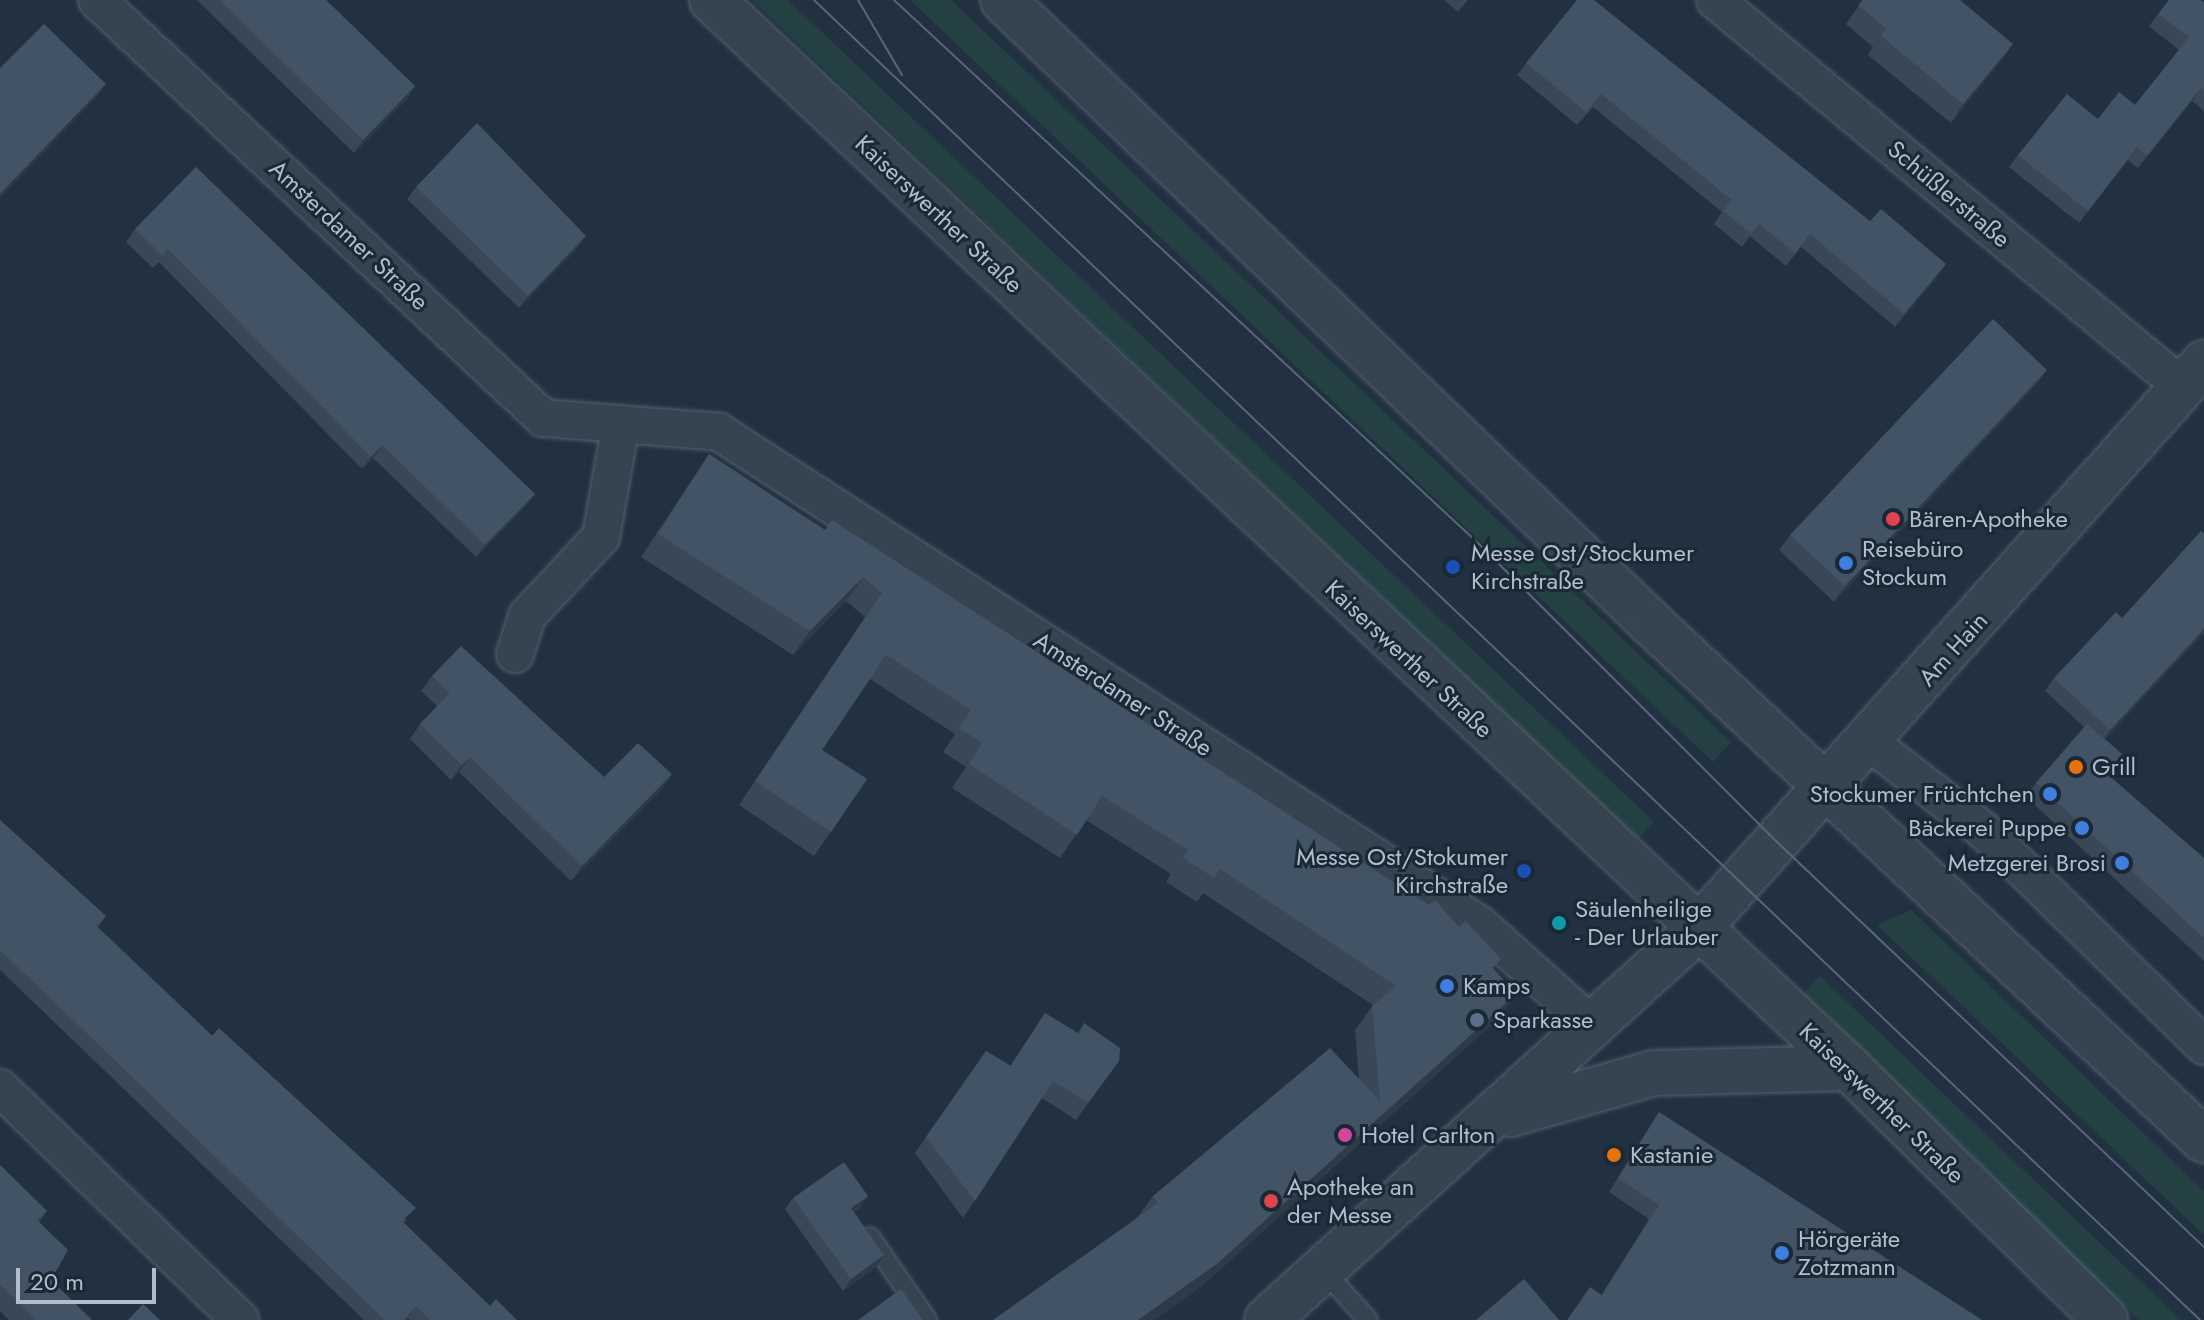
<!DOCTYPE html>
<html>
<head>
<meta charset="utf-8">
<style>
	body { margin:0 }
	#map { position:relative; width:2204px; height:1320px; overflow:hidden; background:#223141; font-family:Jost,sans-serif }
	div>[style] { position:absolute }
	.green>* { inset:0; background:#244042 }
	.roads { filter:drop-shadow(0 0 2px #54606e) drop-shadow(0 0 2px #54606e) }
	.service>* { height:18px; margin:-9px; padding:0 9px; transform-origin:9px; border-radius:9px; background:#364350 }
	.minor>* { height:36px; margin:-18px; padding:0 18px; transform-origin:18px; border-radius:18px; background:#364350 }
	.tertiary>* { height:44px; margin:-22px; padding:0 22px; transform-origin:22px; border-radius:22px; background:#364350 }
	.tram>* { height:2px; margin:-1px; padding:0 1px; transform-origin:1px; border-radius:1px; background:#586778 }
	.wall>* { inset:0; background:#394757 }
	.shaded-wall>* { inset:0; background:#2e3a47 }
	.building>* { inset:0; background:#425365 }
	.dots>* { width:22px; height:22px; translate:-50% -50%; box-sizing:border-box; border:4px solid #1b2835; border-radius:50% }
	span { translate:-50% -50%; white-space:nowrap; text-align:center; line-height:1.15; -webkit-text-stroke:6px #1b2835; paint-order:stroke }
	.street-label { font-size:24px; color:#b2bdcb }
	.poi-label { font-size:24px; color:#b2bdcb }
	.left { translate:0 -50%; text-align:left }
	.right { translate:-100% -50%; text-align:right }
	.scale { position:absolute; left:16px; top:1268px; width:140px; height:36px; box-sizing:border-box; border:4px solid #b2bdcb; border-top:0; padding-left:10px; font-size:24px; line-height:28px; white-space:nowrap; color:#b2bdcb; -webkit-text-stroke:6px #1b2835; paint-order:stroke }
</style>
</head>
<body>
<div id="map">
	<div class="green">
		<div style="clip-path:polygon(752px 0,788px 0,1654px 822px,1637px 840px)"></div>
		<div style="clip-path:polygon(910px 0,951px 0,1731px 742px,1713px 762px)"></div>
		<div style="clip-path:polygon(1911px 910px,2204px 1191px,2204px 1235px,1877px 925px)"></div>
		<div style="clip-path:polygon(1820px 976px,2181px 1320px,2139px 1320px,1800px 997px)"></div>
	</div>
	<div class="roads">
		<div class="service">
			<div style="left:870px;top:1237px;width:101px;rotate:55.5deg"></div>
			<div style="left:1323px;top:1270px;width:67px;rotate:48deg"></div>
		</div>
		<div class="minor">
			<div style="left:97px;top:0;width:611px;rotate:43.14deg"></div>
			<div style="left:543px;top:418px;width:177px;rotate:4.5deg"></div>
			<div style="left:719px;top:432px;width:905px;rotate:32.92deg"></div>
			<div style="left:1479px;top:924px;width:156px;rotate:41.9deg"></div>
			<div style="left:1715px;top:0;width:609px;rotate:39.6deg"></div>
			<div style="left:515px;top:654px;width:40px;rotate:-72deg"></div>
			<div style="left:527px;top:616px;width:108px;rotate:-46.9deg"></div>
			<div style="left:601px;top:537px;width:115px;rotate:-80deg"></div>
			<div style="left:1869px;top:742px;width:144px;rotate:37.7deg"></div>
			<div style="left:1983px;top:830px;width:309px;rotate:44.3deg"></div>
			<div style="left:0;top:1088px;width:334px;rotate:44deg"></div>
		</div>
		<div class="tertiary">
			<div style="left:712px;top:0;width:1560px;rotate:43.21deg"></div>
			<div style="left:1849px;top:1068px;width:359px;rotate:44.5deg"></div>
			<div style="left:1003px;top:0;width:900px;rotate:43.87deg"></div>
			<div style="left:1652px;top:624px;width:756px;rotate:43.07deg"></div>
			<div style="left:1510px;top:1114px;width:150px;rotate:-15.9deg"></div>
			<div style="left:1654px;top:1073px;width:195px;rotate:-1.5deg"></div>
			<div style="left:1267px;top:1320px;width:581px;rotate:-42.21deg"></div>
			<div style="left:1697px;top:930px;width:761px;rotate:-48.2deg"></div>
		</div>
	</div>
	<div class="tram">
		<div style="left:814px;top:0;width:1914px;rotate:43.6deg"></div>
		<div style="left:858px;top:0;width:87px;rotate:59.6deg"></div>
		<div style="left:894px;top:0;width:799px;rotate:42.92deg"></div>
		<div style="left:1479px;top:544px;width:421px;rotate:45deg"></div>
		<div style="left:1777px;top:842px;width:589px;rotate:43.49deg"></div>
	</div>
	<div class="wall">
		<div style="clip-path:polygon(197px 0,326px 0,415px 86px,407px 99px,354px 153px)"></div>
		<div style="clip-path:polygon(1444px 0,1468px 0,1458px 12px)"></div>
		<div style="clip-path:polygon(1577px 0,1937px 277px,1895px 327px,1801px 247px,1786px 266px,1750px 236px,1742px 247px,1714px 224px,1722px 212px,1593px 107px,1577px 125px,1517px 75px)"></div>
		<div style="clip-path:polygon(1863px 0,2013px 44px,2000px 62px,1951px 123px,1868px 55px,1873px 47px,1846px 24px)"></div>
		<div style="clip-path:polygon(2204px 2px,2204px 111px,2192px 101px,2138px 168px,2128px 160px,2079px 223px,2009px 167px,2018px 155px,2098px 119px,2135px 105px,2179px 50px,2149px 26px,2158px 14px)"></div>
		<div style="clip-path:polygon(196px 167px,535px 494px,526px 506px,476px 557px,373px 458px,362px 469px,159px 262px,153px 268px,126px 242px,135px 229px)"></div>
		<div style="clip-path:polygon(416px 187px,577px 249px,519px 308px,407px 199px)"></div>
		<div style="clip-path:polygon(2047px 370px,2036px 385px,1834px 602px,1779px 550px,1790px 535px)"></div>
		<div style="clip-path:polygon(709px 454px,1494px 969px,1499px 1018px,1201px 1287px,1137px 1218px,1153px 1196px,1359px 1079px,1355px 1030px,1373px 1005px,1203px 893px,1197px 902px,1166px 882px,1171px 874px,1086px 820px,1060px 858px,952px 788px,966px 767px,943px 752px,955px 734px,870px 679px,822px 750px,867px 779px,814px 856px,739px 805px,865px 617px,846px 601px,793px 655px,641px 557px)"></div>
		<div style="clip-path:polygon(2122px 618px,2204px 633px,2105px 739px,2122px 754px,2107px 774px,2204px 858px,2204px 961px,2026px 797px,2036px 783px,2084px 727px,2045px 691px,2054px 678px)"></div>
		<div style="clip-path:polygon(432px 676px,604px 777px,672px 774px,661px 790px,571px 881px,459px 772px,451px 780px,410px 739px,420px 724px,437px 706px,421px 691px)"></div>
		<div style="clip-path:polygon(0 820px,106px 916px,98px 927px,407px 1220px,404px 1223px,490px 1306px,517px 1320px,410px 1320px,408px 1318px,406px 1320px,364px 1320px,0 970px)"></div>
		<div style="clip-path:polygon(1045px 1013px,1078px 1033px,1084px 1023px,1119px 1061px,1076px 1120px,1042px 1098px,963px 1218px,915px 1153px,986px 1051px,1010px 1066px)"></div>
		<div style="clip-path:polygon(1659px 1112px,1982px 1320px,1602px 1294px,1649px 1219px,1609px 1192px)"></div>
		<div style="clip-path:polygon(0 1165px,47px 1211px,39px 1222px,51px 1280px,92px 1320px,9px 1320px,0 1311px)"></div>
		<div style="clip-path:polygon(868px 1196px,860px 1208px,854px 1212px,884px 1255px,876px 1267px,843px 1291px,785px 1209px,793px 1198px)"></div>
	</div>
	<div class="shaded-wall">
		<div style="clip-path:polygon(2013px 44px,2000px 62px,1951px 123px,1963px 104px)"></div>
		<div style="clip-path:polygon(106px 84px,97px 97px,0 198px,0 194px)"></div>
		<div style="clip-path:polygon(415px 86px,407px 99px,354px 153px,363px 140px)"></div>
		<div style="clip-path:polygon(2201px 88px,2192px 101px,2138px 168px,2147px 156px)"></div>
		<div style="clip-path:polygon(586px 236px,577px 249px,519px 308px,528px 296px)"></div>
		<div style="clip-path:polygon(1946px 264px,1937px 277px,1895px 327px,1904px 314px)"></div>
		<div style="clip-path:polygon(2047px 370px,2036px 385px,1834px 602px,1845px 586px)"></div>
		<div style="clip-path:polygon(382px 445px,373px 458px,362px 469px,371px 457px)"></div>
		<div style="clip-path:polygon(535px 494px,526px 506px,476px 557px,485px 545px)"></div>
		<div style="clip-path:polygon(863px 577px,846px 601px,793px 655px,810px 631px)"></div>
		<div style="clip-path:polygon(2204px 629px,2204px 633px,2101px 743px,2110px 730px)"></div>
		<div style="clip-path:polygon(470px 757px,459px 772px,451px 780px,462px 765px)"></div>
		<div style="clip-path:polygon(672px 774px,661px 790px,571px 881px,582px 866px)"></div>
		<div style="clip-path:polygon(1516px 994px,1499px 1018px,1201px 1287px,1155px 1320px,1138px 1320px)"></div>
		<div style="clip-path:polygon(868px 1196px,860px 1208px,843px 1220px,851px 1208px)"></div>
		<div style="clip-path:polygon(884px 1255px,876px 1267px,843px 1291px,851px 1279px)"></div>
	</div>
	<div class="building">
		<div style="clip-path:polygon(219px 0,326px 0,415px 86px,363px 140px)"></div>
		<div style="clip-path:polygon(1577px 0,1594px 0,1870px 221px,1881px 209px,1946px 264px,1904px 314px,1810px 234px,1795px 253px,1759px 224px,1751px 234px,1723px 211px,1732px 200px,1601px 94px,1586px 112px,1526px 63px)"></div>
		<div style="clip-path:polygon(1863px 0,1960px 0,2013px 44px,1963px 104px,1881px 36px,1886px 28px,1858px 5px)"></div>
		<div style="clip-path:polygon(2169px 0,2201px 0,2204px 2px,2204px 91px,2201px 88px,2147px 156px,2137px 147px,2088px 211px,2018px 155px,2067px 94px,2098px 119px,2119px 92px,2135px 105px,2189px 37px,2158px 14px)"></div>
		<div style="clip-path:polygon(44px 24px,106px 84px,0 194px,0 68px)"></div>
		<div style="clip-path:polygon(477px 123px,586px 236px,528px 296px,416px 187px)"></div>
		<div style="clip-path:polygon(196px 167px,535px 494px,485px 545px,382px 445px,371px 457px,168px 249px,162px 255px,135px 229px)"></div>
		<div style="clip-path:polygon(1993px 319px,2047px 370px,1845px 586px,1790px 535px)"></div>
		<div style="clip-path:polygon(709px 454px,825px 530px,832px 520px,1429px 905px,1435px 900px,1459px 927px,1466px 921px,1501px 959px,1493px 968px,1516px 994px,1218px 1263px,1138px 1320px,993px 1320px,1158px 1203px,1153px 1196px,1330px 1048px,1380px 1101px,1372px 1006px,1396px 986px,1220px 869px,1214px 878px,1183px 858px,1188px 850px,1102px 796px,1077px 835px,969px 764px,982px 743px,959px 728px,971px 710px,886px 655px,822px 750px,867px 779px,831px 832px,755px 781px,882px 593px,863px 577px,810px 631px,658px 534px)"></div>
		<div style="clip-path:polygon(2201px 531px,2204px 533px,2204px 629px,2110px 730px,2054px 678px,2116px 612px,2122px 618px)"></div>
		<div style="clip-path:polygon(461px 646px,604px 777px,638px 743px,672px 774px,582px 866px,470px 757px,462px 765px,420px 724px,450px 693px,432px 676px)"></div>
		<div style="clip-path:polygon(2087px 724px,2122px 754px,2106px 773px,2204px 858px,2204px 938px,2036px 783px)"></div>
		<div style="clip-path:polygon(0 820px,106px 916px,96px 926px,212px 1036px,219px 1028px,416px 1208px,402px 1221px,490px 1306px,496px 1299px,517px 1320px,430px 1320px,416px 1306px,403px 1320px,385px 1320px,0 950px)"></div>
		<div style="clip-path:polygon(1045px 1013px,1079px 1034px,1084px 1023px,1120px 1048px,1119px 1061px,1088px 1103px,1053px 1081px,975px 1201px,926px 1137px,986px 1051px,1011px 1066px)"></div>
		<div style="clip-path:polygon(1659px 1112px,1982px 1320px,1567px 1320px,1590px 1287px,1602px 1295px,1659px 1205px,1618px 1178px)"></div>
		<div style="clip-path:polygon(844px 1162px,868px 1196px,851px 1208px,884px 1255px,851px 1279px,793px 1198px)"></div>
		<div style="clip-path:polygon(0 1165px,47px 1211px,37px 1220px,68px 1250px,51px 1280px,92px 1320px,36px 1320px,0 1285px)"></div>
		<div style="clip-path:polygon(1524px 1279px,1559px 1320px,1476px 1320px)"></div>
		<div style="clip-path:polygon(901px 1289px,923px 1320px,858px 1320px)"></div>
		<div style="clip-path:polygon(143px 1304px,160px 1320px,128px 1320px)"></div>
	</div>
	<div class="dots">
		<div style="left:1893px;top:519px;background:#e0444e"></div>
		<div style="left:1846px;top:563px;background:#3f7fe0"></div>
		<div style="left:1453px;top:567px;background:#1a4fb4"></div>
		<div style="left:2076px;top:767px;background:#e8710a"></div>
		<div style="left:2050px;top:794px;background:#3f7fe0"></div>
		<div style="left:2082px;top:828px;background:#3f7fe0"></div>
		<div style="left:2122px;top:863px;background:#3f7fe0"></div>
		<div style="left:1524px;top:871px;background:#1a4fb4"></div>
		<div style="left:1559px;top:923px;background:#0f9aa8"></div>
		<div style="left:1447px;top:986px;background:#3f7fe0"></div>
		<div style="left:1477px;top:1020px;background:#5c6f8a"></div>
		<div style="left:1345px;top:1135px;background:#d1479c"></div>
		<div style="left:1614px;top:1155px;background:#e8710a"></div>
		<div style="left:1271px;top:1201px;background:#e0444e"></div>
		<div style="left:1782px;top:1253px;background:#3f7fe0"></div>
	</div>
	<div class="street-label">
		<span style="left:1949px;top:194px;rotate:40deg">Schüßlerstraße</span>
		<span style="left:939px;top:214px;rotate:43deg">Kaiserswerther Straße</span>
		<span style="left:349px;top:235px;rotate:43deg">Amsterdamer Straße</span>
		<span style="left:1953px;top:649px;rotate:-48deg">Am Hain</span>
		<span style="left:1409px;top:659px;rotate:43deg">Kaiserswerther Straße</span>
		<span style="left:1123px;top:694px;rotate:33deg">Amsterdamer Straße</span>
		<span style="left:1882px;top:1103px;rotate:44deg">Kaiserswerther Straße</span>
	</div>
	<div class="poi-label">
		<span class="left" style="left:1909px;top:519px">Bären-Apotheke</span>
		<span class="left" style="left:1862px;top:563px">Reisebüro<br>Stockum</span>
		<span class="left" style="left:1471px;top:567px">Messe Ost/Stockumer<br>Kirchstraße</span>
		<span class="left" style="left:2092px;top:767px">Grill</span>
		<span class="right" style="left:2034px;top:794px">Stockumer Früchtchen</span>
		<span class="right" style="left:2066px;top:828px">Bäckerei Puppe</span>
		<span class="right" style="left:1508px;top:871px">Messe Ost/Stokumer<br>Kirchstraße</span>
		<span class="right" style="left:2106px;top:863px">Metzgerei Brosi</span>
		<span class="left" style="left:1575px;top:923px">Säulenheilige<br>- Der Urlauber</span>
		<span class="left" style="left:1463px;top:986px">Kamps</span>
		<span class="left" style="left:1493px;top:1020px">Sparkasse</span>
		<span class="left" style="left:1361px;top:1135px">Hotel Carlton</span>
		<span class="left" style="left:1630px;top:1155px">Kastanie</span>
		<span class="left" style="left:1287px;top:1201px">Apotheke an<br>der Messe</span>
		<span class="left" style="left:1798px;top:1253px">Hörgeräte<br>Zotzmann</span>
	</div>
	<div class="scale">20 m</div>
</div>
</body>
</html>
